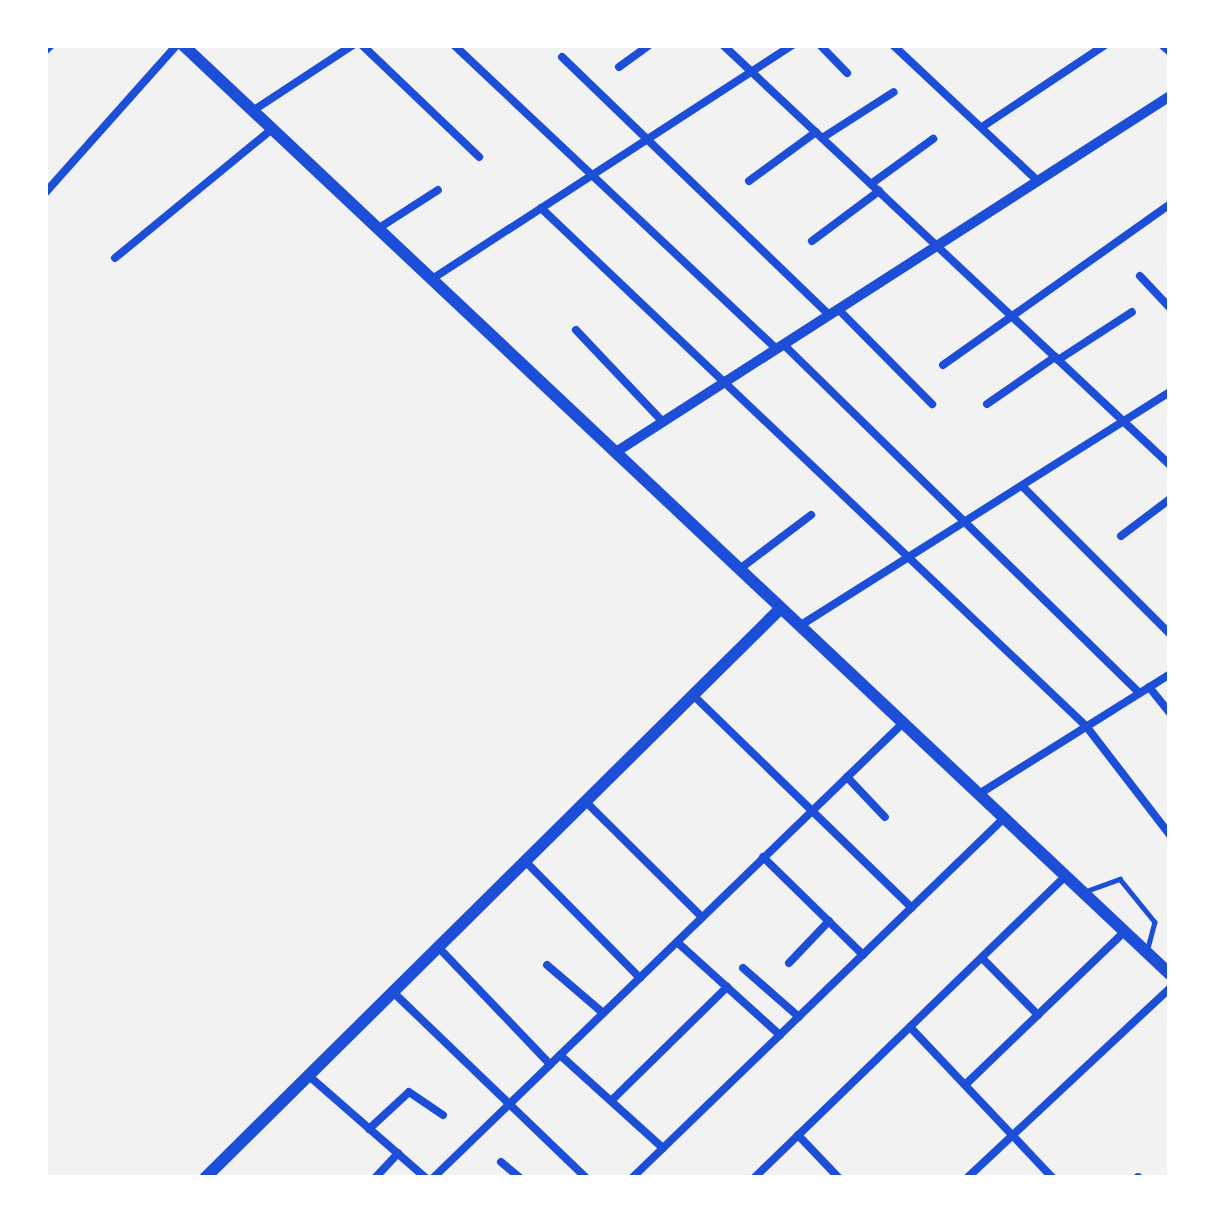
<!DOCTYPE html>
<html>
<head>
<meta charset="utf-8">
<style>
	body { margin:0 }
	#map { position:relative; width:1215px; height:1223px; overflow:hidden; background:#f2f2f2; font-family:Roboto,sans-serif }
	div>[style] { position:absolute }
	.service>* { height:4.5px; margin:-2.25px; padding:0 2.25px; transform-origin:2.25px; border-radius:2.25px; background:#1d4ed8 }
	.minor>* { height:8px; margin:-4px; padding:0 4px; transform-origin:4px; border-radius:4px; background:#1d4ed8 }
	.tertiary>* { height:10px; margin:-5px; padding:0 5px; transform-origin:5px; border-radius:5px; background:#1d4ed8 }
	.secondary>* { height:12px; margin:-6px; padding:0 6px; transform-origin:6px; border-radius:6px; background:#1d4ed8 }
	span { translate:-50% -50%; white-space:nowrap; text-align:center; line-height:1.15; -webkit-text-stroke:9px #fff; paint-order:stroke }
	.frame { position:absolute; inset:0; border:48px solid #fff; pointer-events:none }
</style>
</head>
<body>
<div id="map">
	<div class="service">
		<div style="left:1089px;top:890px;width:33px;rotate:-20deg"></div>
		<div style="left:1120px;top:879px;width:55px;rotate:50.9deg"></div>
		<div style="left:1155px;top:922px;width:27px;rotate:105deg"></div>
	</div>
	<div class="minor">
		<div style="left:362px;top:45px;width:162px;rotate:43.7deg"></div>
		<div style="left:454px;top:45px;width:442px;rotate:43.3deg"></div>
		<div style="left:723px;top:45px;width:613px;rotate:43.22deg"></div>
		<div style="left:820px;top:45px;width:39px;rotate:46deg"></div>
		<div style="left:893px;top:45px;width:199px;rotate:43.2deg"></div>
		<div style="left:1162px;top:45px;width:11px;rotate:41deg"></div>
		<div style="left:45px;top:51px;width:8px;rotate:-45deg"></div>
		<div style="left:562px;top:57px;width:371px;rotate:44deg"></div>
		<div style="left:619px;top:67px;width:37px;rotate:-36deg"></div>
		<div style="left:254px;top:110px;width:118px;rotate:-33.3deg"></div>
		<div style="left:982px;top:127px;width:148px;rotate:-33.7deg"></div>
		<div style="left:822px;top:138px;width:85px;rotate:-32.6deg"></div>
		<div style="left:749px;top:181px;width:83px;rotate:-36.2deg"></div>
		<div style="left:871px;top:184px;width:77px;rotate:-36deg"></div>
		<div style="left:45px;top:193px;width:198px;rotate:-48.3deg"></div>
		<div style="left:541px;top:208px;width:752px;rotate:43.55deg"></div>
		<div style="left:1086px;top:726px;width:138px;rotate:52.4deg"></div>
		<div style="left:379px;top:228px;width:70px;rotate:-32.8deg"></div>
		<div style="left:812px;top:241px;width:84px;rotate:-36.7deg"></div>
		<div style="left:115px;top:258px;width:202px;rotate:-39.4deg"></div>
		<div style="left:1140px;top:276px;width:44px;rotate:46.8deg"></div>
		<div style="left:432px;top:279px;width:430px;rotate:-33deg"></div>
		<div style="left:838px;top:309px;width:134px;rotate:45.3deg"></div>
		<div style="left:576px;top:330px;width:127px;rotate:46.6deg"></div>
		<div style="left:783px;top:344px;width:499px;rotate:44.4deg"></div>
		<div style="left:1058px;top:360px;width:88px;rotate:-33deg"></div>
		<div style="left:943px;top:365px;width:278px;rotate:-35.3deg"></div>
		<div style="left:987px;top:404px;width:83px;rotate:-34.7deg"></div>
		<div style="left:1022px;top:486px;width:209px;rotate:45deg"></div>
		<div style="left:1121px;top:536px;width:61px;rotate:-37.1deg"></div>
		<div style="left:741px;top:568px;width:88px;rotate:-37.1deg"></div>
		<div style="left:801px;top:625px;width:436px;rotate:-32.3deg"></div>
		<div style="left:1149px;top:687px;width:33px;rotate:51deg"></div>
		<div style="left:693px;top:695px;width:305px;rotate:44.2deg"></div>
		<div style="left:847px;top:777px;width:55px;rotate:46.5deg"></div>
		<div style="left:979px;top:794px;width:226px;rotate:-32.1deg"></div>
		<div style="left:585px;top:801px;width:165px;rotate:44.8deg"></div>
		<div style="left:763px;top:857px;width:140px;rotate:44.4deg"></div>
		<div style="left:525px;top:861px;width:164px;rotate:45.5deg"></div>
		<div style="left:677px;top:942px;width:139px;rotate:42.1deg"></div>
		<div style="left:439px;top:948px;width:161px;rotate:46.3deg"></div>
		<div style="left:982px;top:958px;width:80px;rotate:45.5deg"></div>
		<div style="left:789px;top:963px;width:58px;rotate:-46.4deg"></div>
		<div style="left:547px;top:965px;width:74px;rotate:40.6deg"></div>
		<div style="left:743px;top:968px;width:74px;rotate:41.2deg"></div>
		<div style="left:394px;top:993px;width:267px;rotate:43.9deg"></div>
		<div style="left:910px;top:1027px;width:208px;rotate:46.6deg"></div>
		<div style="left:560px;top:1055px;width:139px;rotate:42.1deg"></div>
		<div style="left:309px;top:1076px;width:155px;rotate:41.1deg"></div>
		<div style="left:965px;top:1085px;width:221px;rotate:-43.9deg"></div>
		<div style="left:611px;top:1101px;width:163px;rotate:-44.5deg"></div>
		<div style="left:369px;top:1129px;width:54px;rotate:-42.8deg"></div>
		<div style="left:409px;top:1092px;width:41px;rotate:34.1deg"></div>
		<div style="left:798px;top:1135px;width:59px;rotate:46.4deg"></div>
		<div style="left:501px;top:1162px;width:25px;rotate:40deg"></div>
		<div style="left:375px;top:1178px;width:34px;rotate:-47deg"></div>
		<div style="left:433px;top:1178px;width:654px;rotate:-44.07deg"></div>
		<div style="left:632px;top:1178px;width:518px;rotate:-44.06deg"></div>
		<div style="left:754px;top:1178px;width:434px;rotate:-44.1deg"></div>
		<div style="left:967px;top:1178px;width:278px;rotate:-43.1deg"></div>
		<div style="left:1138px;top:1178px;width:1px;rotate:-90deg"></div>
	</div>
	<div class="tertiary">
		<div style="left:616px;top:452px;width:659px;rotate:-32.72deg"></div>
	</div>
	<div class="secondary">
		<div style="left:183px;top:45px;width:1355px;rotate:43.27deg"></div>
		<div style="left:205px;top:1178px;width:810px;rotate:-44.7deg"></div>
	</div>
	<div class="frame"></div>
</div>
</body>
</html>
